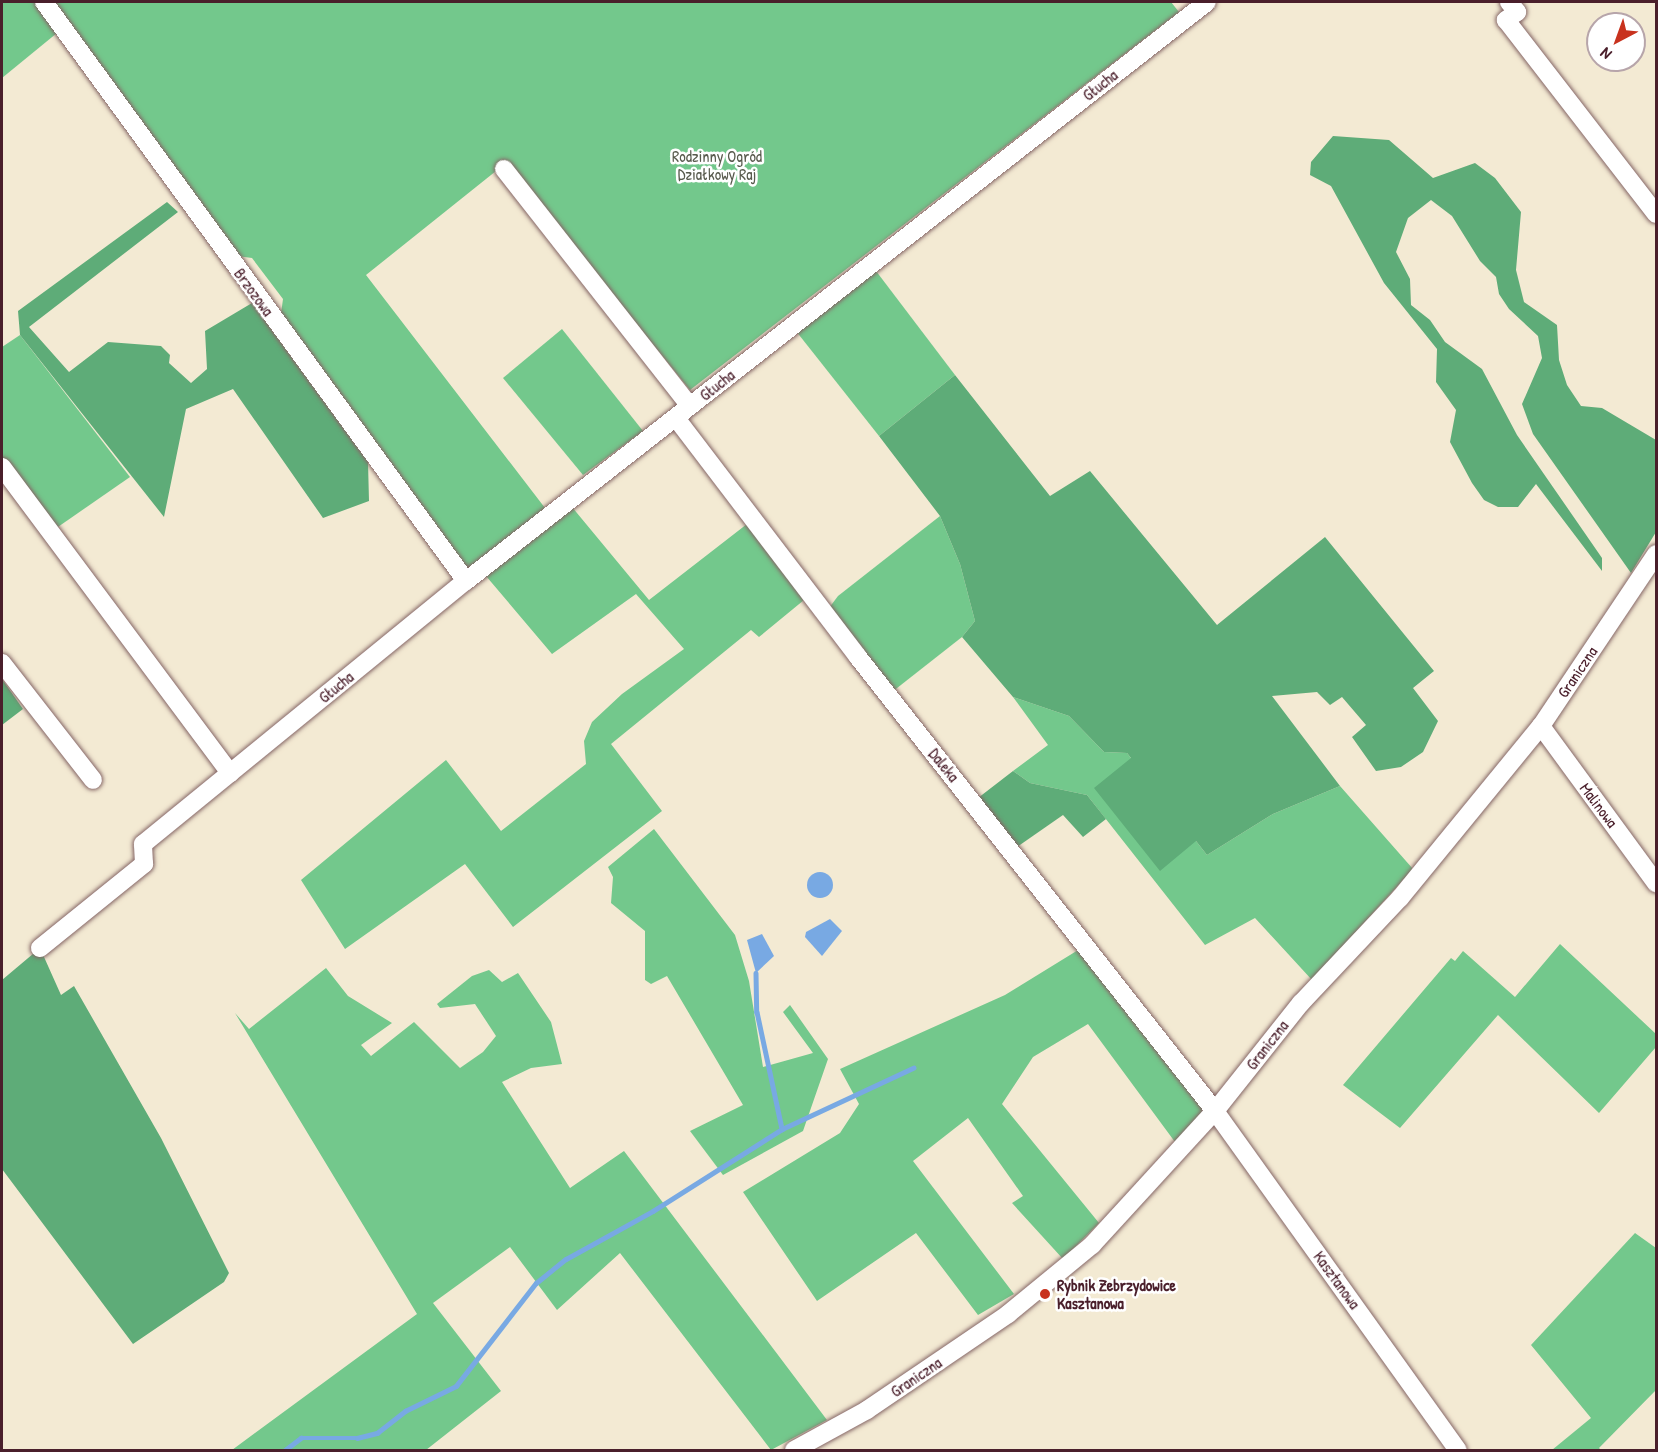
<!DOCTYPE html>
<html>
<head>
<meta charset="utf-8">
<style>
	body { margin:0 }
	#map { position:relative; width:1658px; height:1452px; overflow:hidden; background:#f3ead3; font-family:"Patrick Hand",sans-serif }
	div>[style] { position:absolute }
	.green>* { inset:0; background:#73c88c }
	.forest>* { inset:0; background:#5eac78 }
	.water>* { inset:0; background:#78a9e3 }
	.round { border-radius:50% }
	.stream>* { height:4.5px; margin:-2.25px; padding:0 2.25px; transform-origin:2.25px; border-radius:2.25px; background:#78a9e3 }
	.roads { filter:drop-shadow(0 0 2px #856666) drop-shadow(0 0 2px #856666) }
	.minor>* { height:18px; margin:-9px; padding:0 9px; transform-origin:9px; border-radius:9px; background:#fff }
	.dots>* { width:16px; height:16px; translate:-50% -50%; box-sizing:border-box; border:3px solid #fff; border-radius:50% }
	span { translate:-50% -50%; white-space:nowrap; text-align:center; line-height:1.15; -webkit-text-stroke:5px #fff; paint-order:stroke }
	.street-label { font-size:16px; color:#4a1f2b }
	.park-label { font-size:16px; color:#585a4d }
	.poi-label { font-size:16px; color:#4a1f2b; font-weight:700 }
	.left { translate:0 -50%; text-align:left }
	.frame { position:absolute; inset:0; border:3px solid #4a1f2b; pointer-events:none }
	.north { position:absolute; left:1586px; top:12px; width:60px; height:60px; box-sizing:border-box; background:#fff; border:2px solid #b7a5aa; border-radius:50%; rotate:221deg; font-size:16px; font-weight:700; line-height:24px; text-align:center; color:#4a1f2b }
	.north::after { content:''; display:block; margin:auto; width:21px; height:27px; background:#c8321e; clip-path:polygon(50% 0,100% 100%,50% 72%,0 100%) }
</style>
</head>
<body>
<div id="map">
	<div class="green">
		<div style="clip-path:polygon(2px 2px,35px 2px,57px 33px,2px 78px)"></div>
		<div style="clip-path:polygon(49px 2px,1171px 2px,1179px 12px,690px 390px,506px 163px,366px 275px,545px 508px,466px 573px,280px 321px,283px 299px,252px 258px,237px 256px)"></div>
		<div style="clip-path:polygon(873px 267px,955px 375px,879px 436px,792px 326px)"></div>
		<div style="clip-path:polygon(562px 329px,643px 431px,583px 475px,503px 378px)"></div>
		<div style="clip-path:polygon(20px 335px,130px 477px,55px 529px,2px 458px,2px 347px)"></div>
		<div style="clip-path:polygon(572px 507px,649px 600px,747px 524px,804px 600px,759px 637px,751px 630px,611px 744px,662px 811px,513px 927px,465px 864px,345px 949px,301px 880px,446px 760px,501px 831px,586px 764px,584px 741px,592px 722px,622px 694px,684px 649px,636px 594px,552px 654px,486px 576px)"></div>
		<div style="clip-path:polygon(940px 516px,960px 564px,975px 621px,962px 637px,892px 692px,829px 608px,838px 596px)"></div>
		<div style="clip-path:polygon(1013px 697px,1069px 716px,1104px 752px,1127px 753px,1207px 855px,1273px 814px,1340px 786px,1413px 869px,1312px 980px,1255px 918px,1205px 945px,1087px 795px,1030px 783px,1013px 771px,1048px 745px)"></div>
		<div style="clip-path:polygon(654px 829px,735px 935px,749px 981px,763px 1067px,813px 1053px,783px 1012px,790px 1005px,828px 1059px,803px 1131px,723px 1175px,690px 1131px,743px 1105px,667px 976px,651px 984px,645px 980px,645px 931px,611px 903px,613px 877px,608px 867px)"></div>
		<div style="clip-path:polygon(1560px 944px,1656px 1034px,1656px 1047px,1599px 1113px,1498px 1015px,1400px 1128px,1343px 1085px,1451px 958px,1455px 961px,1463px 951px,1515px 997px)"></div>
		<div style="clip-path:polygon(1083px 947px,1206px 1111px,1175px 1142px,1088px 1024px,1033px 1057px,1002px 1104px,1099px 1223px,1063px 1259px,1012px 1203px,1023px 1196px,968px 1118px,913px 1161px,1014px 1294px,978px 1315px,916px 1233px,817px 1301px,743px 1192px,840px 1133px,859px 1104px,840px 1069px,1005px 995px)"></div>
		<div style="clip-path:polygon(326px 968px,348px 996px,392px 1023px,361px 1045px,371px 1056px,414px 1022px,460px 1068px,483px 1052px,496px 1036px,475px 1004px,440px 1008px,437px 1004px,472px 976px,489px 970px,502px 982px,518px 973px,551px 1022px,562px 1064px,531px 1068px,502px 1082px,570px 1188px,624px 1151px,827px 1420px,771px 1450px,620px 1253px,557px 1310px,510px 1247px,433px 1303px,501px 1391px,426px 1450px,232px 1450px,417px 1314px,235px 1013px,249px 1029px)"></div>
		<div style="clip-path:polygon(1635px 1233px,1656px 1248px,1656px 1390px,1599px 1448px,1601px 1450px,1552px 1450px,1591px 1418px,1531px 1345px)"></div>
	</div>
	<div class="forest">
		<div style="clip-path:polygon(1333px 136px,1389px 140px,1433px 178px,1475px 163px,1495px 178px,1521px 212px,1516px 270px,1524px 302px,1557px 325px,1559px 360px,1567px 385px,1581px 406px,1602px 408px,1656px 440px,1656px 532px,1631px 573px,1533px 434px,1522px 404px,1542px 358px,1538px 336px,1509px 309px,1499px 294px,1496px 277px,1480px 261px,1452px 216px,1431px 200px,1408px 218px,1396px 252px,1410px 279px,1411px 305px,1430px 320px,1445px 342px,1482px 369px,1517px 435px,1602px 558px,1602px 571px,1536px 484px,1518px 507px,1498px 507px,1484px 500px,1472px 483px,1450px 442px,1456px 410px,1436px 382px,1437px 349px,1384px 283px,1331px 186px,1310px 175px,1311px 162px)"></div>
		<div style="clip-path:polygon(167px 202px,178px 212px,29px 327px,69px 372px,108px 342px,161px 346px,170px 355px,169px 363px,191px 383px,207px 369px,205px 331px,252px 303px,368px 462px,369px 501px,323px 518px,233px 389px,186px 409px,164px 517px,20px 335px,18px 311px)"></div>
		<div style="clip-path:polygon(955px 375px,1050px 496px,1090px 471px,1217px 625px,1325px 537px,1434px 671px,1413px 688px,1438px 721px,1423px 752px,1401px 767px,1376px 771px,1352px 737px,1366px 725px,1342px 697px,1330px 705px,1317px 692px,1272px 696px,1340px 786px,1273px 814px,1207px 855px,1196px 841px,1160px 871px,1094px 788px,1131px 758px,1127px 753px,1104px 752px,1069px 716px,1013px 697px,962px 637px,975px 621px,960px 564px,940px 516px,879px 436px)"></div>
		<div style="clip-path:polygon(2px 679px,23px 709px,2px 725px)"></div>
		<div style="clip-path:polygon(1013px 771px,1030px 783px,1087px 795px,1106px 819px,1083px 837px,1063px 815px,1017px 847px,978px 798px)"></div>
		<div style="clip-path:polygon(40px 948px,61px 995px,74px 986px,161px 1138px,229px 1273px,224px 1282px,133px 1344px,2px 1169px,2px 980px)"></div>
	</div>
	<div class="water">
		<div class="round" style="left:807px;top:872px;width:26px;height:26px"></div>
		<div style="clip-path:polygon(830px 919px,842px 931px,822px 956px,805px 937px,806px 932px)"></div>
		<div style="clip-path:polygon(762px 934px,774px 956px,756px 973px,747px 940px)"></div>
	</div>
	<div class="stream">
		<div style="left:756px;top:973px;width:39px;rotate:89deg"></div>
		<div style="left:757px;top:1012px;width:120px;rotate:77.9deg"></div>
		<div style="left:285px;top:1450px;width:20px;rotate:-37deg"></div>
		<div style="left:301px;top:1438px;width:56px"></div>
		<div style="left:357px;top:1438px;width:21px;rotate:-14deg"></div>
		<div style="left:377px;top:1433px;width:36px;rotate:-38deg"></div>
		<div style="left:405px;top:1411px;width:57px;rotate:-26.1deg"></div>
		<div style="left:456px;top:1386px;width:130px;rotate:-52.2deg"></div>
		<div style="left:536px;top:1283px;width:38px;rotate:-39deg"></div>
		<div style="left:566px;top:1259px;width:99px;rotate:-28.9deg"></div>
		<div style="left:653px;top:1211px;width:153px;rotate:-32.4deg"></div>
		<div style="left:782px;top:1129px;width:145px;rotate:-25deg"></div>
	</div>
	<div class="roads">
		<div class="minor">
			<div style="left:44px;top:2px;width:716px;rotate:53.91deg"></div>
			<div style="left:1509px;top:2px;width:13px;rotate:51deg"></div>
			<div style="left:1517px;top:12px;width:14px;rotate:144deg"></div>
			<div style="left:1506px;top:20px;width:245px;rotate:52.3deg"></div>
			<div style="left:504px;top:169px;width:301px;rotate:51.9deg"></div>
			<div style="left:676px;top:418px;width:300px;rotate:52.7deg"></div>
			<div style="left:858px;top:657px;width:578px;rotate:51.82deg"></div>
			<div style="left:1215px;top:1111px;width:417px;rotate:54.4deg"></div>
			<div style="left:2px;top:467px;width:382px;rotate:53.3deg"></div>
			<div style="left:2px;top:663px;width:148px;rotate:52.1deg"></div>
			<div style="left:1541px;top:726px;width:195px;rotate:53.8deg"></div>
			<div style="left:40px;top:948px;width:134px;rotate:-38.9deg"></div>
			<div style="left:144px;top:864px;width:20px;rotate:-93deg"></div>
			<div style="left:143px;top:844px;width:417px;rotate:-39.2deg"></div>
			<div style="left:466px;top:581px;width:940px;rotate:-38deg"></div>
			<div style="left:794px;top:1450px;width:83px;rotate:-28.7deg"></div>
			<div style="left:867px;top:1410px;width:171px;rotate:-34.2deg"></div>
			<div style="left:1008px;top:1314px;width:109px;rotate:-39.4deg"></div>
			<div style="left:1092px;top:1245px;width:182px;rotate:-47.5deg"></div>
			<div style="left:1215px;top:1111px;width:138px;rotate:-51.5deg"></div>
			<div style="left:1301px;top:1003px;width:144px;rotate:-46.7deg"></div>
			<div style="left:1400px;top:898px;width:222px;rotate:-50.7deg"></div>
			<div style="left:1541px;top:726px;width:207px;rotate:-56.2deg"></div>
		</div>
	</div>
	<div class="dots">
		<div style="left:1045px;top:1294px;background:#c8321e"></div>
	</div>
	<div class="street-label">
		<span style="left:1100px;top:85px;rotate:-38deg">Głucha</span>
		<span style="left:254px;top:292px;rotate:54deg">Brzozowa</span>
		<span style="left:717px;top:385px;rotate:-38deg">Głucha</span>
		<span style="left:1577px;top:672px;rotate:-56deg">Graniczna</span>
		<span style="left:336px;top:687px;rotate:-39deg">Głucha</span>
		<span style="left:944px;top:765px;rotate:51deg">Daleka</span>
		<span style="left:1599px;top:805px;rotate:53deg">Malinowa</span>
		<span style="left:1267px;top:1045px;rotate:-52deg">Graniczna</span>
		<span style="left:1337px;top:1280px;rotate:54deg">Kasztanowa</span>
		<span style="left:916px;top:1377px;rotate:-34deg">Graniczna</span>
	</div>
	<div class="park-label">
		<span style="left:717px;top:165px">Rodzinny Ogród<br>Działkowy Raj</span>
	</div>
	<div class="poi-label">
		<span class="left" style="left:1057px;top:1294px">Rybnik Zebrzydowice<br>Kasztanowa</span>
	</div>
	<div class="frame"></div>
	<div class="north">N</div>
</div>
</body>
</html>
